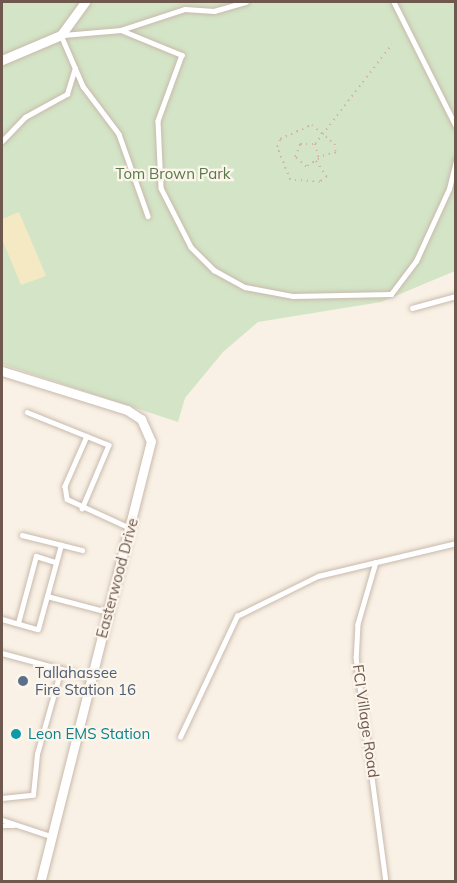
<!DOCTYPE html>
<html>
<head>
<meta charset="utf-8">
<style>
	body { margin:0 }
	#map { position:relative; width:457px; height:883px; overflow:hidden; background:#f9f1e5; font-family:Mulish,sans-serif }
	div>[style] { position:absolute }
	.green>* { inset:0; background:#d3e5c6 }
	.sand>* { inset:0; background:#f5e9c4 }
	.path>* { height:1.5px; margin-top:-0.75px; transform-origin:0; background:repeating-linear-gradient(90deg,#d0b4a4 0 1.5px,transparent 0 6px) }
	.roads { filter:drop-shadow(0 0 2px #c9b9ad) drop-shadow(0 0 2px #c9b9ad) }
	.lane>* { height:4.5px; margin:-2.25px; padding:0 2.25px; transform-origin:2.25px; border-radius:2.25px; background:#fff }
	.street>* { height:9px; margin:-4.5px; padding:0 4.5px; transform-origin:4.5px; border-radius:4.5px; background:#fff }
	.dots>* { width:16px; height:16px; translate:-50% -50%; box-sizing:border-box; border:3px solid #fcf5eb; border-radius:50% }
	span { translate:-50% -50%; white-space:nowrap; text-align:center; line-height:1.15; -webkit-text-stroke:4.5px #fcf5eb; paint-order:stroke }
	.park-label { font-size:15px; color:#58794a }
	.street-label { font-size:15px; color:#6f594e }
	.service-label { font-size:15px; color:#4e5e75 }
	.left { translate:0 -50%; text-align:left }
	.culture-label { font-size:15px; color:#0d838f }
	.frame { position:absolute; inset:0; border:3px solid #6f594e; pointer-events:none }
</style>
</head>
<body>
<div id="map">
	<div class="green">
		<div style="clip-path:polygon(2px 2px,455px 2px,455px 271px,381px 302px,258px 322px,223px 352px,185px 398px,178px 422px,2px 364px)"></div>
	</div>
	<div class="sand">
		<div style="clip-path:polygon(19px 212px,46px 276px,21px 285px,2px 239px,2px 219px)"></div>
	</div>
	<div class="path">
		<div style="left:300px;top:144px;width:15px"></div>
		<div style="left:315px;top:144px;width:16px;rotate:75deg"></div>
		<div style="left:319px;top:159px;width:15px;rotate:148deg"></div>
		<div style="left:306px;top:167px;width:15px;rotate:-138deg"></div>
		<div style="left:295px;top:157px;width:14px;rotate:-69deg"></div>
		<div style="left:315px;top:144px;width:126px;rotate:-52.4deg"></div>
		<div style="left:316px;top:161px;width:19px;rotate:55deg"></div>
		<div style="left:327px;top:177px;width:9px;rotate:144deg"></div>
		<div style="left:320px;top:182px;width:30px;rotate:-176deg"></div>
		<div style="left:290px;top:180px;width:35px;rotate:-112deg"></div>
		<div style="left:277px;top:147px;width:9px;rotate:-69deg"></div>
		<div style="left:280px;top:139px;width:35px;rotate:-24deg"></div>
		<div style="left:312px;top:125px;width:30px;rotate:40deg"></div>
		<div style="left:335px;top:144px;width:9px;rotate:84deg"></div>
		<div style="left:336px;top:153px;width:18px;rotate:167deg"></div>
	</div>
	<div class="roads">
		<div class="lane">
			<div style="left:394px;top:2px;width:139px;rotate:63.4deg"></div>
			<div style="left:121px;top:30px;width:66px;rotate:22.3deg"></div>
			<div style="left:182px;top:55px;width:70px;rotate:110deg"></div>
			<div style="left:158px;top:121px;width:67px;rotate:87.4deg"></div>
			<div style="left:161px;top:188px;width:66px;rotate:63deg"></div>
			<div style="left:191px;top:247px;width:33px;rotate:45deg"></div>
			<div style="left:214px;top:270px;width:35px;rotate:29deg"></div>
			<div style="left:245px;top:287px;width:49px;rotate:10.6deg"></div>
			<div style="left:293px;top:296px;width:98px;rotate:-1.2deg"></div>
			<div style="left:391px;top:294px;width:41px;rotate:-52.9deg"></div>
			<div style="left:416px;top:261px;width:79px;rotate:-65.4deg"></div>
			<div style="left:449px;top:189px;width:30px;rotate:-76deg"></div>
			<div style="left:61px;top:35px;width:56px;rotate:66.7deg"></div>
			<div style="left:83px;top:86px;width:60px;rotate:53.1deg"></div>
			<div style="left:119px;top:134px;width:87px;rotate:70.5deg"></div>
			<div style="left:63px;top:35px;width:58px;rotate:-4.9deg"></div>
			<div style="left:121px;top:30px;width:67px;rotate:-18.2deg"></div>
			<div style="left:185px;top:9px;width:29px;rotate:4deg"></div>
			<div style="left:214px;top:11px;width:33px;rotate:-16deg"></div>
			<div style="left:2px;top:141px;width:33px;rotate:-46deg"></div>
			<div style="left:25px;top:117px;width:48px;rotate:-28.7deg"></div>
			<div style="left:67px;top:94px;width:27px;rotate:-73deg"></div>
			<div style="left:412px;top:308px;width:46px;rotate:-15.3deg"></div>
			<div style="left:27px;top:412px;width:88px;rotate:21.9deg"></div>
			<div style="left:109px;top:445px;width:69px;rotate:112.9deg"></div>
			<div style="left:87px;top:436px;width:55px;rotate:113.7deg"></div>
			<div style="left:65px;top:486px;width:13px;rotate:81deg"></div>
			<div style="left:67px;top:499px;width:69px;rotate:24.7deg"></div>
			<div style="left:22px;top:535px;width:62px;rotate:14deg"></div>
			<div style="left:376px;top:562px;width:65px;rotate:106.2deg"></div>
			<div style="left:358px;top:624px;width:33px;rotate:93deg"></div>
			<div style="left:356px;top:657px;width:227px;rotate:82.4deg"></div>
			<div style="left:47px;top:596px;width:63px;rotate:14.7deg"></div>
			<div style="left:2px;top:619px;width:37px;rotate:16deg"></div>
			<div style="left:38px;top:629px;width:87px;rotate:-74.7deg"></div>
			<div style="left:18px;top:623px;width:69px;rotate:-75deg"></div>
			<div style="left:36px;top:556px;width:21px;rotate:17deg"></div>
			<div style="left:2px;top:653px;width:92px;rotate:15.1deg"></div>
			<div style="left:180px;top:737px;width:134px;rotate:-64.8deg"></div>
			<div style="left:237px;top:616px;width:90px;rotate:-26.3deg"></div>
			<div style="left:318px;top:576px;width:142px;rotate:-13.4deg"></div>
			<div style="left:2px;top:798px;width:31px;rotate:-6deg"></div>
			<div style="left:33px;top:795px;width:41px;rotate:-84.4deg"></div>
			<div style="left:37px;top:754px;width:88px;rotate:-74.2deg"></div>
			<div style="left:2px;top:820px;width:48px;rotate:18.1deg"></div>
			<div style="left:2px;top:826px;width:12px"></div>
		</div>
		<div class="street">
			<div style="left:2px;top:60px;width:64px;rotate:-23deg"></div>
			<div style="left:61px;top:35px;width:41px;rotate:-54deg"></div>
			<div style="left:2px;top:371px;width:131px;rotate:17.3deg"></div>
			<div style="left:127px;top:410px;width:17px;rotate:33deg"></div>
			<div style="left:141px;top:419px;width:24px;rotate:66deg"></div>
			<div style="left:151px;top:441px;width:455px;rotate:104.1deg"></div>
		</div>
	</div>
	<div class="dots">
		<div style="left:23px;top:681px;background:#5c6f8a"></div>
		<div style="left:16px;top:734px;background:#0f9aa8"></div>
	</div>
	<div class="park-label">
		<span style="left:173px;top:174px">Tom Brown Park</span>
	</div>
	<div class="street-label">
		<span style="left:117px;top:578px;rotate:-75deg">Easterwood Drive</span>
		<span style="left:366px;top:721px;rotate:82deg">FCI Village Road</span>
	</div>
	<div class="service-label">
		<span class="left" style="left:35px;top:681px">Tallahassee<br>Fire Station 16</span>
	</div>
	<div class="culture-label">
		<span class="left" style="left:28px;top:734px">Leon EMS Station</span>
	</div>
	<div class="frame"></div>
</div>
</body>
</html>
